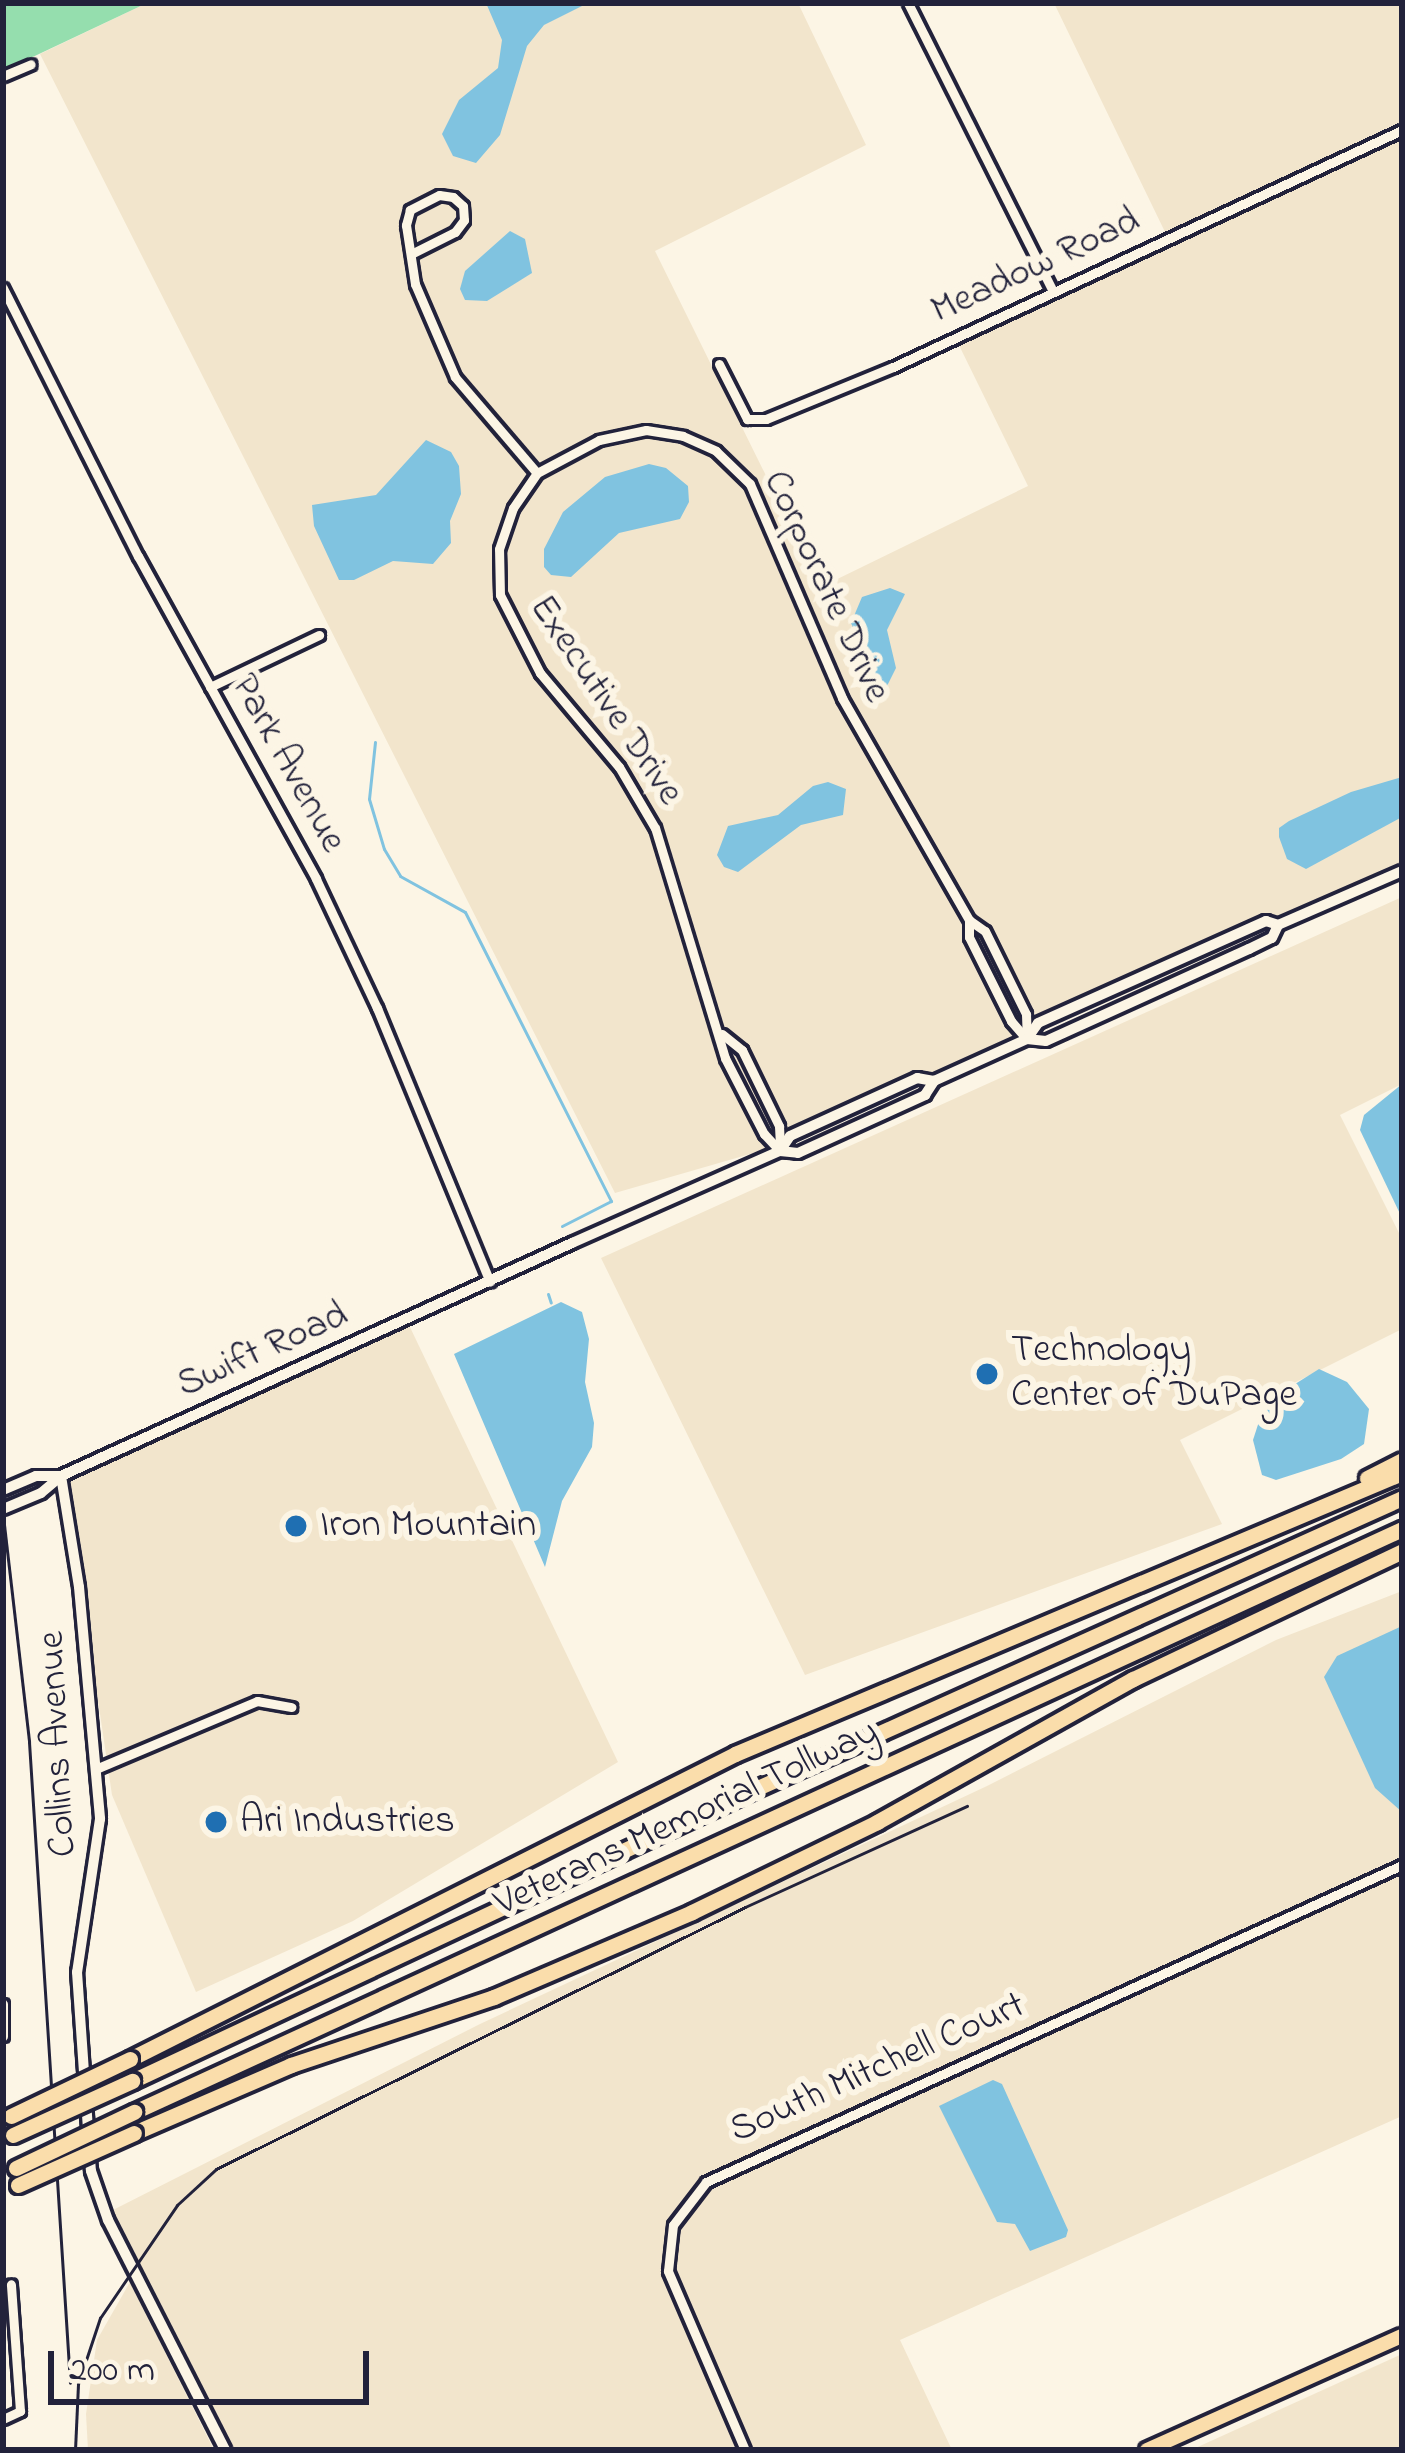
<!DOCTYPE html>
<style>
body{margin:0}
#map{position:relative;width:1405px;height:2453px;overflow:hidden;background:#fcf5e5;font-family:"Indie Flower",sans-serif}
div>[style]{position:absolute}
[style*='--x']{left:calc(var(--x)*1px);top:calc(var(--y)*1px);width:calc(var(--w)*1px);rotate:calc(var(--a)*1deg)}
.built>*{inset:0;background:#f2e5cc}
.green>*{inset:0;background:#95deae}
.water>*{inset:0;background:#80c3e0}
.stream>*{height:3px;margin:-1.5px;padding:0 1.5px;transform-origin:1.5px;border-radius:1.5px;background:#80c3e0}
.roads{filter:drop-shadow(3px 0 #22223b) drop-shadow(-3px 0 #22223b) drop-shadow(0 3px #22223b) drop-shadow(0 -3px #22223b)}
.minor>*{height:9px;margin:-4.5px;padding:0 4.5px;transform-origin:4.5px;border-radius:4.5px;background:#fcf5e5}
.tertiary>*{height:10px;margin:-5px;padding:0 5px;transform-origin:5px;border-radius:5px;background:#fcf5e5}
.primary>*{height:14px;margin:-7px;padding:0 7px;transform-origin:7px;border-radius:7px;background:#faddab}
.motorway>*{height:15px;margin:-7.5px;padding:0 7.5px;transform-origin:7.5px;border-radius:7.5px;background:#faddab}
.rail>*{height:3px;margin:-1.5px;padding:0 1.5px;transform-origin:1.5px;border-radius:1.5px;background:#22223b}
.bridges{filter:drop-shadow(3px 0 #22223b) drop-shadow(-3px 0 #22223b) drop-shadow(0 3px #22223b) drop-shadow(0 -3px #22223b)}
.motorway-bridge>*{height:15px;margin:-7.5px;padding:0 7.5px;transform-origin:7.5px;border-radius:7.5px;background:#faddab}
.dots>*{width:33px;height:33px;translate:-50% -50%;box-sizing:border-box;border:6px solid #fcf5e5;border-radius:50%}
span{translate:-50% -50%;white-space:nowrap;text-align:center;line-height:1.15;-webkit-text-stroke:12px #fcf5e5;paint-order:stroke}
.street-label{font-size:39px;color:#22223b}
.poi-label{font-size:39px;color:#22223b}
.left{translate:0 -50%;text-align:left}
.frame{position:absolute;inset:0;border:6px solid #22223b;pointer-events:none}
.scale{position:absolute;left:48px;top:2351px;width:321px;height:54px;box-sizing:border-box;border:6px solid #22223b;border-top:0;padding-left:15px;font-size:36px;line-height:42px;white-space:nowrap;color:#22223b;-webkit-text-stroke:9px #fcf5e5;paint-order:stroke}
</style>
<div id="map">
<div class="built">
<i style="clip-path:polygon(147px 3px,798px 3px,866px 145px,655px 251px,821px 587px,1028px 486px,953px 333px,1166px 234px,1054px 3px,1402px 3px,1402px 866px,771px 1148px,615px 1193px,40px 54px)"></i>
<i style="clip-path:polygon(1402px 897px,1402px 1084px,1340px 1115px,1402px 1239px,1402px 1329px,1180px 1440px,1222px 1524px,805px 1675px,601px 1258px)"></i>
<i style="clip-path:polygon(408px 1323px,618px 1762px,353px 1921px,196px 1992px,112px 1795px,65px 1477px)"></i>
<i style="clip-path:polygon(1402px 1591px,1402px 2116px,900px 2340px,952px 2450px,235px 2450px,111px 2211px,480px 2024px,987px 1786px,1276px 1640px)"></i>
<i style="clip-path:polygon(130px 2282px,214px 2450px,88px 2450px,86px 2414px,97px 2340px)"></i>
<i style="clip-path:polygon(1402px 2354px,1402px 2450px,1191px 2450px)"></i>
</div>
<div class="green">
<i style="clip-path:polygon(3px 3px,147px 3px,3px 71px)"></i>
</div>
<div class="water">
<i style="clip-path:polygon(486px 3px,588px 3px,544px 25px,527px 46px,500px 135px,476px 163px,453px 156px,442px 134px,459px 100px,498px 68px,502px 40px)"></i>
<i style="clip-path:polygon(510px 231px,525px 239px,532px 273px,487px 301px,465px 300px,460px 289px,465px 271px)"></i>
<i style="clip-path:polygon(426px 440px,451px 452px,459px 466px,461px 494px,450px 521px,451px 543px,433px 564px,393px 561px,354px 580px,339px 580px,314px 526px,312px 505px,376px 495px)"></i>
<i style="clip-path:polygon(649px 464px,666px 468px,688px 486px,689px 502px,680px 519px,619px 533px,571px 577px,551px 575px,544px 567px,544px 549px,563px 512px,605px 477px)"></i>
<i style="clip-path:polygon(890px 588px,905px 594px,887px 630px,896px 668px,887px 686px,871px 670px,851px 623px,862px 597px)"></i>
<i style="clip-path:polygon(1402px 777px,1402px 817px,1306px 869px,1287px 859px,1279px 837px,1279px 828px,1289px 821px,1351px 792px)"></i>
<i style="clip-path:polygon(828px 782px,846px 789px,843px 815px,801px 825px,738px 872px,724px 867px,717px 855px,728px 826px,778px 815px,813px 786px)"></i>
<i style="clip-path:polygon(1402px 1084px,1402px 1218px,1360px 1130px,1364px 1115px)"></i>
<i style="clip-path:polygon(561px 1302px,582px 1312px,589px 1339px,585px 1382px,594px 1423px,592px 1447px,562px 1501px,545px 1567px,454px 1354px)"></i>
<i style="clip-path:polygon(1319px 1369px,1347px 1382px,1369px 1409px,1364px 1444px,1341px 1459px,1276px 1480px,1262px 1475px,1253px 1440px,1265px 1403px)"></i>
<i style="clip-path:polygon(1402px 1626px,1402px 1812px,1375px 1788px,1324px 1677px,1337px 1656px)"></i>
<i style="clip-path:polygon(993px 2080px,1002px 2084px,1068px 2230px,1066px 2237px,1030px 2251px,1015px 2224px,997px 2222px,939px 2106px)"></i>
</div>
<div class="stream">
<i style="--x:375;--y:742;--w:57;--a:96"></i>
<i style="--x:369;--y:799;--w:52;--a:73.3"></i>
<i style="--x:384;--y:849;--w:31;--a:59"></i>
<i style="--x:400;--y:876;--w:74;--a:29"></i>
<i style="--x:465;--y:912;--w:324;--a:63.2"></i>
<i style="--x:611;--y:1201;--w:55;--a:153"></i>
<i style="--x:548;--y:1294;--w:9;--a:72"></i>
</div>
<div class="roads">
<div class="minor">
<i style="--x:908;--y:3;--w:322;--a:63.3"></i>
<i style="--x:3;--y:76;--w:30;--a:-23"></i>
<i style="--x:411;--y:254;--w:49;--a:-26.6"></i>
<i style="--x:455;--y:232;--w:15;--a:-53"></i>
<i style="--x:464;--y:220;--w:14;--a:-94"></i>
<i style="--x:463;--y:206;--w:13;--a:-138"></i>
<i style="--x:453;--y:197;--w:14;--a:-172"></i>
<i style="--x:439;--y:195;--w:33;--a:153"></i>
<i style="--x:410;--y:210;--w:16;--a:105"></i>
<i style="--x:406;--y:225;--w:60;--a:81.3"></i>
<i style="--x:415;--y:284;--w:101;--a:66.7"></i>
<i style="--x:455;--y:377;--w:126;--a:49.5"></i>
<i style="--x:3;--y:288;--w:300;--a:63.3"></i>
<i style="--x:138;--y:556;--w:369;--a:61.1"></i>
<i style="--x:316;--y:879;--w:143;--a:64.7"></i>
<i style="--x:377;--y:1008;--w:296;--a:67.6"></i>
<i style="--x:719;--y:364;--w:62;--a:63"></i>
<i style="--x:747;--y:419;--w:19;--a:0"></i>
<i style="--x:766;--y:419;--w:137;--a:-22.3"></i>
<i style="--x:893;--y:367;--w:561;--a:-24.97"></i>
<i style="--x:210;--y:687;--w:121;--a:-25.5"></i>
<i style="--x:969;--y:920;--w:17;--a:90"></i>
<i style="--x:969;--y:937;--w:94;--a:63.4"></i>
<i style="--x:1011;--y:1021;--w:21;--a:49"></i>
<i style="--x:722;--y:1034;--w:26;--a:39"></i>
<i style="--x:742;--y:1050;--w:85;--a:64"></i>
<i style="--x:779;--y:1126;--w:22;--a:87"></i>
<i style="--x:780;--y:1151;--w:23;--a:-133"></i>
<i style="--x:764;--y:1134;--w:85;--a:-117.2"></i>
<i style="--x:725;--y:1058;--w:240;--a:-106.9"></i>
<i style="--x:655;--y:828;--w:71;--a:-120.5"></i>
<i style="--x:619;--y:767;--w:123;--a:-130"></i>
<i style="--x:540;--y:673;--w:88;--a:-117.1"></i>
<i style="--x:500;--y:595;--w:46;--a:-91.2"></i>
<i style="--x:499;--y:549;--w:43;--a:-71.1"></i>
<i style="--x:513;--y:508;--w:42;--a:-55.6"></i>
<i style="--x:537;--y:473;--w:70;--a:-28"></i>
<i style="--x:599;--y:440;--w:48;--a:-12"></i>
<i style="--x:646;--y:430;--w:37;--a:9"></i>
<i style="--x:683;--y:436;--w:36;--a:24"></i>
<i style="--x:716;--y:451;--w:47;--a:44.1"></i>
<i style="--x:750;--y:484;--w:233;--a:66.7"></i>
<i style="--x:842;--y:698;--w:256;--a:60.2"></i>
<i style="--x:969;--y:920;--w:19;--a:35"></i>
<i style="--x:985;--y:931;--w:93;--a:63.7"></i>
<i style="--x:1026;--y:1014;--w:25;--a:88"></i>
<i style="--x:98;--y:1768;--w:173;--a:-22.8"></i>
<i style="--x:257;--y:1701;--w:35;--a:10"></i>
<i style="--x:3;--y:2004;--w:32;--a:90"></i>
<i style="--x:3;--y:2419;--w:19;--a:-25"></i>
<i style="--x:20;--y:2411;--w:127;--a:-94.1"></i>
<i style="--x:745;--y:2450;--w:195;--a:-113.3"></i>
<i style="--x:668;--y:2271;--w:46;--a:-83.8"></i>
<i style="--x:673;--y:2225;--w:54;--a:-52.5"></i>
<i style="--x:706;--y:2182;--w:765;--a:-24.49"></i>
</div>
<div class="tertiary">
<i style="--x:1027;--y:1039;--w:19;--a:6"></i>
<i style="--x:1046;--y:1041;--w:223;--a:-24.4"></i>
<i style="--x:1249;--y:949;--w:25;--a:-26"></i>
<i style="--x:1272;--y:938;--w:14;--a:-65"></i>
<i style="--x:780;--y:1151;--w:18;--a:-56"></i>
<i style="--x:790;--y:1136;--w:140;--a:-24.5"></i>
<i style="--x:917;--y:1078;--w:17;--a:10"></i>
<i style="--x:61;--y:1476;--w:112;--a:80.8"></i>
<i style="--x:79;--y:1587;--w:233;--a:84.8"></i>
<i style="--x:100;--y:1819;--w:155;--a:98.5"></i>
<i style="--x:77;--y:1972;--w:199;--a:86"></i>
<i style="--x:91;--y:2171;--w:52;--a:70.9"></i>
<i style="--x:108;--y:2220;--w:258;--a:63"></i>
<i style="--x:3;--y:1490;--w:36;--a:-23"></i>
<i style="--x:36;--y:1476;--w:25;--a:0"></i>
<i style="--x:3;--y:1509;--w:41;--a:-22.8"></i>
<i style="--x:41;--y:1493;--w:26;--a:-40"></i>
<i style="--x:61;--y:1476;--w:562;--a:-24.51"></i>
<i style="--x:572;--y:1243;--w:227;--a:-23.9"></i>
<i style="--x:780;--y:1151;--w:18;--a:6"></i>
<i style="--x:798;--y:1153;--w:140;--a:-24.5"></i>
<i style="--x:925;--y:1095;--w:17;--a:-57"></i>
<i style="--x:934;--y:1081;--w:102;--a:-24.3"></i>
<i style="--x:1027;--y:1039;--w:19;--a:-55"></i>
<i style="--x:1038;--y:1023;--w:250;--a:-24.1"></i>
<i style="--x:1266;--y:921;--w:13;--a:18"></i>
<i style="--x:1278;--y:925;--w:135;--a:-23.5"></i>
</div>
<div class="primary">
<i style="--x:1147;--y:2450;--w:279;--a:-24.1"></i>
</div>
<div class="motorway">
<i style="--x:1367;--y:1478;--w:39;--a:-27"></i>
<i style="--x:130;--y:2059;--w:678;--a:-26.75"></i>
<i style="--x:735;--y:1754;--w:724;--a:-22.85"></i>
<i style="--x:132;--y:2081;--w:686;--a:-25.11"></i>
<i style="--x:753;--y:1790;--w:712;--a:-24.22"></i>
<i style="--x:134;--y:2112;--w:1396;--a:-24.69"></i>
<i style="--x:134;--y:2133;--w:171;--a:-23.4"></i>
<i style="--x:291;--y:2065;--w:214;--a:-18.5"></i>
<i style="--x:494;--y:1997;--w:215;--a:-23.2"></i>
<i style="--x:692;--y:1912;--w:206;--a:-25.9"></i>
<i style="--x:877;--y:1822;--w:293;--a:-29.2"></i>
<i style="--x:1133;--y:1679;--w:298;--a:-25.4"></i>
</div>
</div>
<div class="rail">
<i style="--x:3;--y:1516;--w:227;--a:83.4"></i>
<i style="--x:29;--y:1742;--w:642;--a:86.34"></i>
<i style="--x:75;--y:2450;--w:66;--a:-87.4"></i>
<i style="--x:78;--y:2384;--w:70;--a:-71.6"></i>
<i style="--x:100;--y:2318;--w:137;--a:-55.7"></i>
<i style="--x:177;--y:2205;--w:53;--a:-42.7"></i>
<i style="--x:216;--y:2169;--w:590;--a:-26.35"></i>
<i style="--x:745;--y:1907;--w:244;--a:-24.5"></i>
</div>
<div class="bridges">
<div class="motorway-bridge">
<i style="--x:11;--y:2116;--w:132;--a:-25.6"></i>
<i style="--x:13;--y:2135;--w:131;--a:-24.4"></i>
<i style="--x:16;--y:2168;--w:131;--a:-25.4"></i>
<i style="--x:18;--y:2185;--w:127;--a:-24.1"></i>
</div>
</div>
<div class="dots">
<i style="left:987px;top:1374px;background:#1f6fb2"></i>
<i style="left:296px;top:1526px;background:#1f6fb2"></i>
<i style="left:216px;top:1822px;background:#1f6fb2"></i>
</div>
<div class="street-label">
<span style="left:1036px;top:267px;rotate:-25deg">Meadow Road</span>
<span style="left:825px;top:587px;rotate:65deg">Corporate Drive</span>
<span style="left:605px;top:701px;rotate:56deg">Executive Drive</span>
<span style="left:287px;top:764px;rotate:61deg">Park Avenue</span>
<span style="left:263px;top:1351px;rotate:-24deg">Swift Road</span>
<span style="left:59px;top:1744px;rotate:-93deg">Collins Avenue</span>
<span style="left:687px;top:1819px;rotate:-25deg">Veterans Memorial Tollway</span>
<span style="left:878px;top:2069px;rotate:-24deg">South Mitchell Court</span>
</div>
<div class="poi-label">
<span class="left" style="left:1011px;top:1374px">Technology<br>Center of DuPage</span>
<span class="left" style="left:320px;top:1526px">Iron Mountain</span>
<span class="left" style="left:240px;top:1822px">Ari Industries</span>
</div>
<div class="frame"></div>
<div class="scale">200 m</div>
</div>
